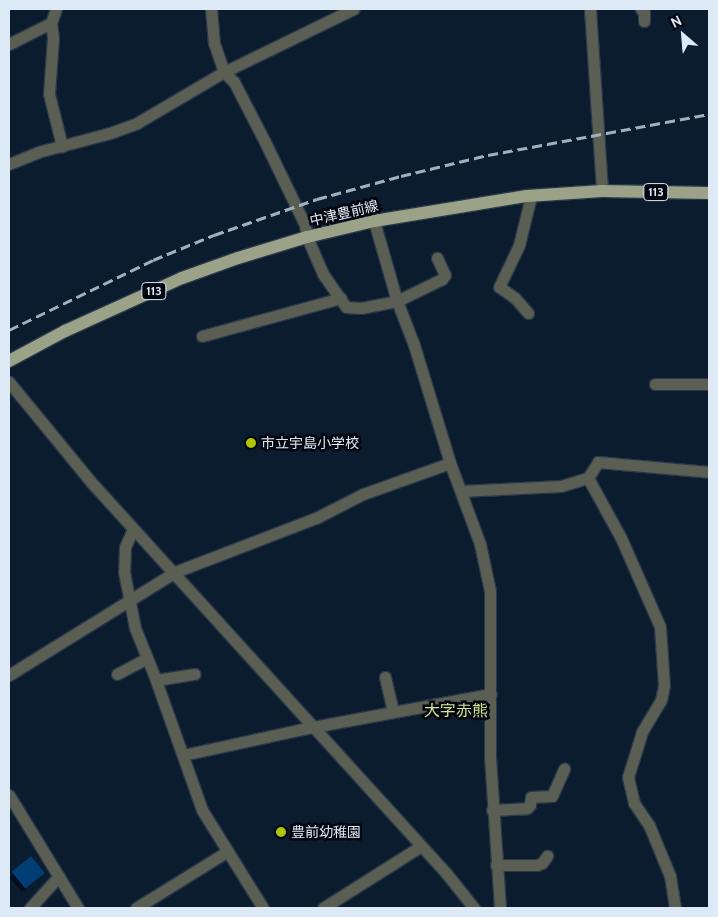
<!DOCTYPE html>
<meta charset="utf-8">
<style>
body{margin:0}
#map{position:relative;width:718px;height:917px;overflow:hidden;background:#0b1c2e;font-family:Cabin,"Noto Sans JP",sans-serif}
div>[style]{position:absolute}
[style*='--x']{left:calc(var(--x)*1px);top:calc(var(--y)*1px);width:calc(var(--w)*1px);rotate:calc(var(--a)*1deg)}
.shadow>*{inset:0;background:#0007}
.building>*{inset:0;background:#003e74;transform-origin:0 0}
.roads{filter:drop-shadow(1px 0 #29394a) drop-shadow(-1px 0 #29394a) drop-shadow(0 1px #29394a) drop-shadow(0 -1px #29394a)}
.minor>*{height:11px;margin:-5.5px;padding:0 5.5px;transform-origin:5.5px;border-radius:5.5px;background:#5b5e52}
.major>*{height:12px;margin:-6px;padding:0 6px;transform-origin:6px;border-radius:6px;background:#9ca288}
.rail>*{height:3px;margin-top:-1.5px;transform-origin:0;background:repeating-linear-gradient(90deg,#a2afbd 0 10px,transparent 0 15px)}
.dots>*{width:14px;height:14px;translate:-50% -50%;box-sizing:border-box;border:2px solid #02060e;border-radius:50%}
span{translate:-50% -50%;white-space:nowrap;text-align:center;line-height:1.15;-webkit-text-stroke:5px #02060e;paint-order:stroke}
.shield-label span{padding:1px 4px;background:#02060e;border:1px solid;border-radius:4px;-webkit-text-stroke-width:0}
.shield-label{font-size:12px;color:#dee9f6;font-weight:700}
.street-label{font-size:14px;color:#dee9f6}
.poi-label{font-size:14px;color:#dee9f6}
.left{translate:0 -50%;text-align:left}
.quarter-label{font-size:16px;color:#d5e497}
.frame{position:absolute;inset:0;border:10px solid #dee9f6;pointer-events:none}
.north{position:absolute;left:658px;top:10px;width:50px;height:50px;-webkit-text-stroke:4px #02060e;paint-order:stroke;rotate:333deg;font-size:14px;font-weight:700;line-height:20px;text-align:center;color:#dee9f6}
.north::after{content:'';display:block;margin:auto;width:18px;height:22px;background:#dee9f6;clip-path:polygon(50% 0,100% 100%,50% 72%,0 100%)}
</style>
<div id="map">
<div class="shadow">
<i style="clip-path:polygon(31px 858px,40px 877px,22px 892px,9px 877px)"></i>
</div>
<div class="building">
<i style="left:31px;top:856px;width:22px;height:25px;rotate:51deg"></i>
</div>
<div class="roads">
<div class="minor">
<i style="--x:56;--y:9;--w:15;--a:110"></i>
<i style="--x:51;--y:23;--w:15;--a:82"></i>
<i style="--x:53;--y:38;--w:56;--a:94.1"></i>
<i style="--x:49;--y:94;--w:54;--a:76"></i>
<i style="--x:211;--y:9;--w:34;--a:85"></i>
<i style="--x:214;--y:43;--w:31;--a:71"></i>
<i style="--x:224;--y:72;--w:14;--a:45"></i>
<i style="--x:234;--y:82;--w:65;--a:62.7"></i>
<i style="--x:264;--y:140;--w:94;--a:64.2"></i>
<i style="--x:305;--y:225;--w:12;--a:81"></i>
<i style="--x:307;--y:237;--w:40;--a:66.6"></i>
<i style="--x:323;--y:274;--w:40;--a:55.1"></i>
<i style="--x:346;--y:307;--w:15;--a:4"></i>
<i style="--x:361;--y:308;--w:37;--a:-11"></i>
<i style="--x:397;--y:301;--w:50;--a:-26.1"></i>
<i style="--x:442;--y:279;--w:5;--a:-53"></i>
<i style="--x:445;--y:275;--w:19;--a:-115"></i>
<i style="--x:590;--y:9;--w:182;--a:86.2"></i>
<i style="--x:641;--y:9;--w:4;--a:45"></i>
<i style="--x:644;--y:12;--w:9;--a:90"></i>
<i style="--x:9;--y:44;--w:47;--a:-26.6"></i>
<i style="--x:9;--y:164;--w:31;--a:-22"></i>
<i style="--x:38;--y:152;--w:74;--a:-14.8"></i>
<i style="--x:110;--y:133;--w:29;--a:-20"></i>
<i style="--x:137;--y:123;--w:101;--a:-30.4"></i>
<i style="--x:224;--y:72;--w:144;--a:-26"></i>
<i style="--x:374;--y:221;--w:83;--a:74"></i>
<i style="--x:397;--y:301;--w:47;--a:68.9"></i>
<i style="--x:414;--y:345;--w:123;--a:73"></i>
<i style="--x:450;--y:463;--w:86;--a:69.7"></i>
<i style="--x:480;--y:544;--w:48;--a:78"></i>
<i style="--x:490;--y:591;--w:166;--a:90"></i>
<i style="--x:490;--y:757;--w:151;--a:86.2"></i>
<i style="--x:528;--y:313;--w:20;--a:-131"></i>
<i style="--x:515;--y:298;--w:19;--a:-145"></i>
<i style="--x:499;--y:287;--w:47;--a:-64.5"></i>
<i style="--x:519;--y:245;--w:50;--a:-76.2"></i>
<i style="--x:202;--y:336;--w:144;--a:-15.3"></i>
<i style="--x:9;--y:382;--w:129;--a:50.6"></i>
<i style="--x:91;--y:482;--w:528;--a:47.76"></i>
<i style="--x:446;--y:873;--w:45;--a:51.3"></i>
<i style="--x:655;--y:384;--w:54;--a:0"></i>
<i style="--x:588;--y:478;--w:68;--a:61.2"></i>
<i style="--x:621;--y:538;--w:97;--a:66.3"></i>
<i style="--x:660;--y:627;--w:58;--a:86.1"></i>
<i style="--x:664;--y:685;--w:15;--a:101"></i>
<i style="--x:661;--y:700;--w:37;--a:121"></i>
<i style="--x:642;--y:732;--w:47;--a:107.3"></i>
<i style="--x:628;--y:777;--w:27;--a:77"></i>
<i style="--x:634;--y:803;--w:27;--a:56"></i>
<i style="--x:649;--y:825;--w:55;--a:67.6"></i>
<i style="--x:670;--y:876;--w:32;--a:81"></i>
<i style="--x:461;--y:491;--w:100;--a:-2.9"></i>
<i style="--x:561;--y:486;--w:28;--a:-17"></i>
<i style="--x:588;--y:478;--w:19;--a:-58"></i>
<i style="--x:598;--y:462;--w:111;--a:5.1"></i>
<i style="--x:133;--y:529;--w:20;--a:114"></i>
<i style="--x:125;--y:547;--w:25;--a:92"></i>
<i style="--x:124;--y:572;--w:57;--a:78.9"></i>
<i style="--x:135;--y:628;--w:51;--a:68"></i>
<i style="--x:154;--y:675;--w:143;--a:70.4"></i>
<i style="--x:202;--y:810;--w:115;--a:58.1"></i>
<i style="--x:117;--y:674;--w:34;--a:-28"></i>
<i style="--x:9;--y:675;--w:195;--a:-31.8"></i>
<i style="--x:175;--y:572;--w:151;--a:-21"></i>
<i style="--x:316;--y:518;--w:53;--a:-27.1"></i>
<i style="--x:363;--y:494;--w:92;--a:-19.6"></i>
<i style="--x:385;--y:677;--w:35;--a:77"></i>
<i style="--x:156;--y:680;--w:39;--a:-9"></i>
<i style="--x:183;--y:755;--w:122;--a:-12.3"></i>
<i style="--x:302;--y:729;--w:192;--a:-10.5"></i>
<i style="--x:9;--y:795;--w:132;--a:58.6"></i>
<i style="--x:492;--y:810;--w:35;--a:-3"></i>
<i style="--x:527;--y:808;--w:4;--a:-45"></i>
<i style="--x:530;--y:805;--w:8;--a:-83"></i>
<i style="--x:531;--y:797;--w:21;--a:-3"></i>
<i style="--x:552;--y:796;--w:30;--a:-66"></i>
<i style="--x:496;--y:865;--w:41;--a:0"></i>
<i style="--x:537;--y:865;--w:5;--a:-22"></i>
<i style="--x:542;--y:863;--w:9;--a:-54"></i>
<i style="--x:30;--y:908;--w:43;--a:-47.8"></i>
<i style="--x:136;--y:908;--w:108;--a:-31.8"></i>
<i style="--x:323;--y:908;--w:116;--a:-32.3"></i>
</div>
<div class="major">
<i style="--x:9;--y:361;--w:64;--a:-28.2"></i>
<i style="--x:65;--y:331;--w:128;--a:-24.4"></i>
<i style="--x:182;--y:278;--w:59;--a:-19.7"></i>
<i style="--x:238;--y:258;--w:72;--a:-16.9"></i>
<i style="--x:307;--y:237;--w:69;--a:-13.4"></i>
<i style="--x:374;--y:221;--w:155;--a:-9.3"></i>
<i style="--x:527;--y:196;--w:75;--a:-3.8"></i>
<i style="--x:602;--y:191;--w:107;--a:1.1"></i>
</div>
</div>
<div class="rail">
<i style="--x:9;--y:330;--w:160;--a:-25.9"></i>
<i style="--x:153;--y:260;--w:66;--a:-22.3"></i>
<i style="--x:214;--y:235;--w:109;--a:-19.3"></i>
<i style="--x:317;--y:199;--w:87;--a:-15.3"></i>
<i style="--x:401;--y:176;--w:89;--a:-13.6"></i>
<i style="--x:488;--y:155;--w:225;--a:-10.5"></i>
</div>
<div class="dots">
<i style="left:251px;top:443px;background:#b0c503"></i>
<i style="left:281px;top:832px;background:#b0c503"></i>
</div>
<div class="shield-label">
<span style="left:656px;top:192px">113</span>
<span style="left:154px;top:291px">113</span>
</div>
<div class="street-label">
<span style="left:344px;top:213px;rotate:-13deg">中津豊前線</span>
</div>
<div class="poi-label">
<span class="left" style="left:261px;top:443px">市立宇島小学校</span>
<span class="left" style="left:291px;top:832px">豊前幼稚園</span>
</div>
<div class="quarter-label">
<span style="left:456px;top:711px">大字赤熊</span>
</div>
<div class="frame"></div>
<div class="north">N</div>
</div>
